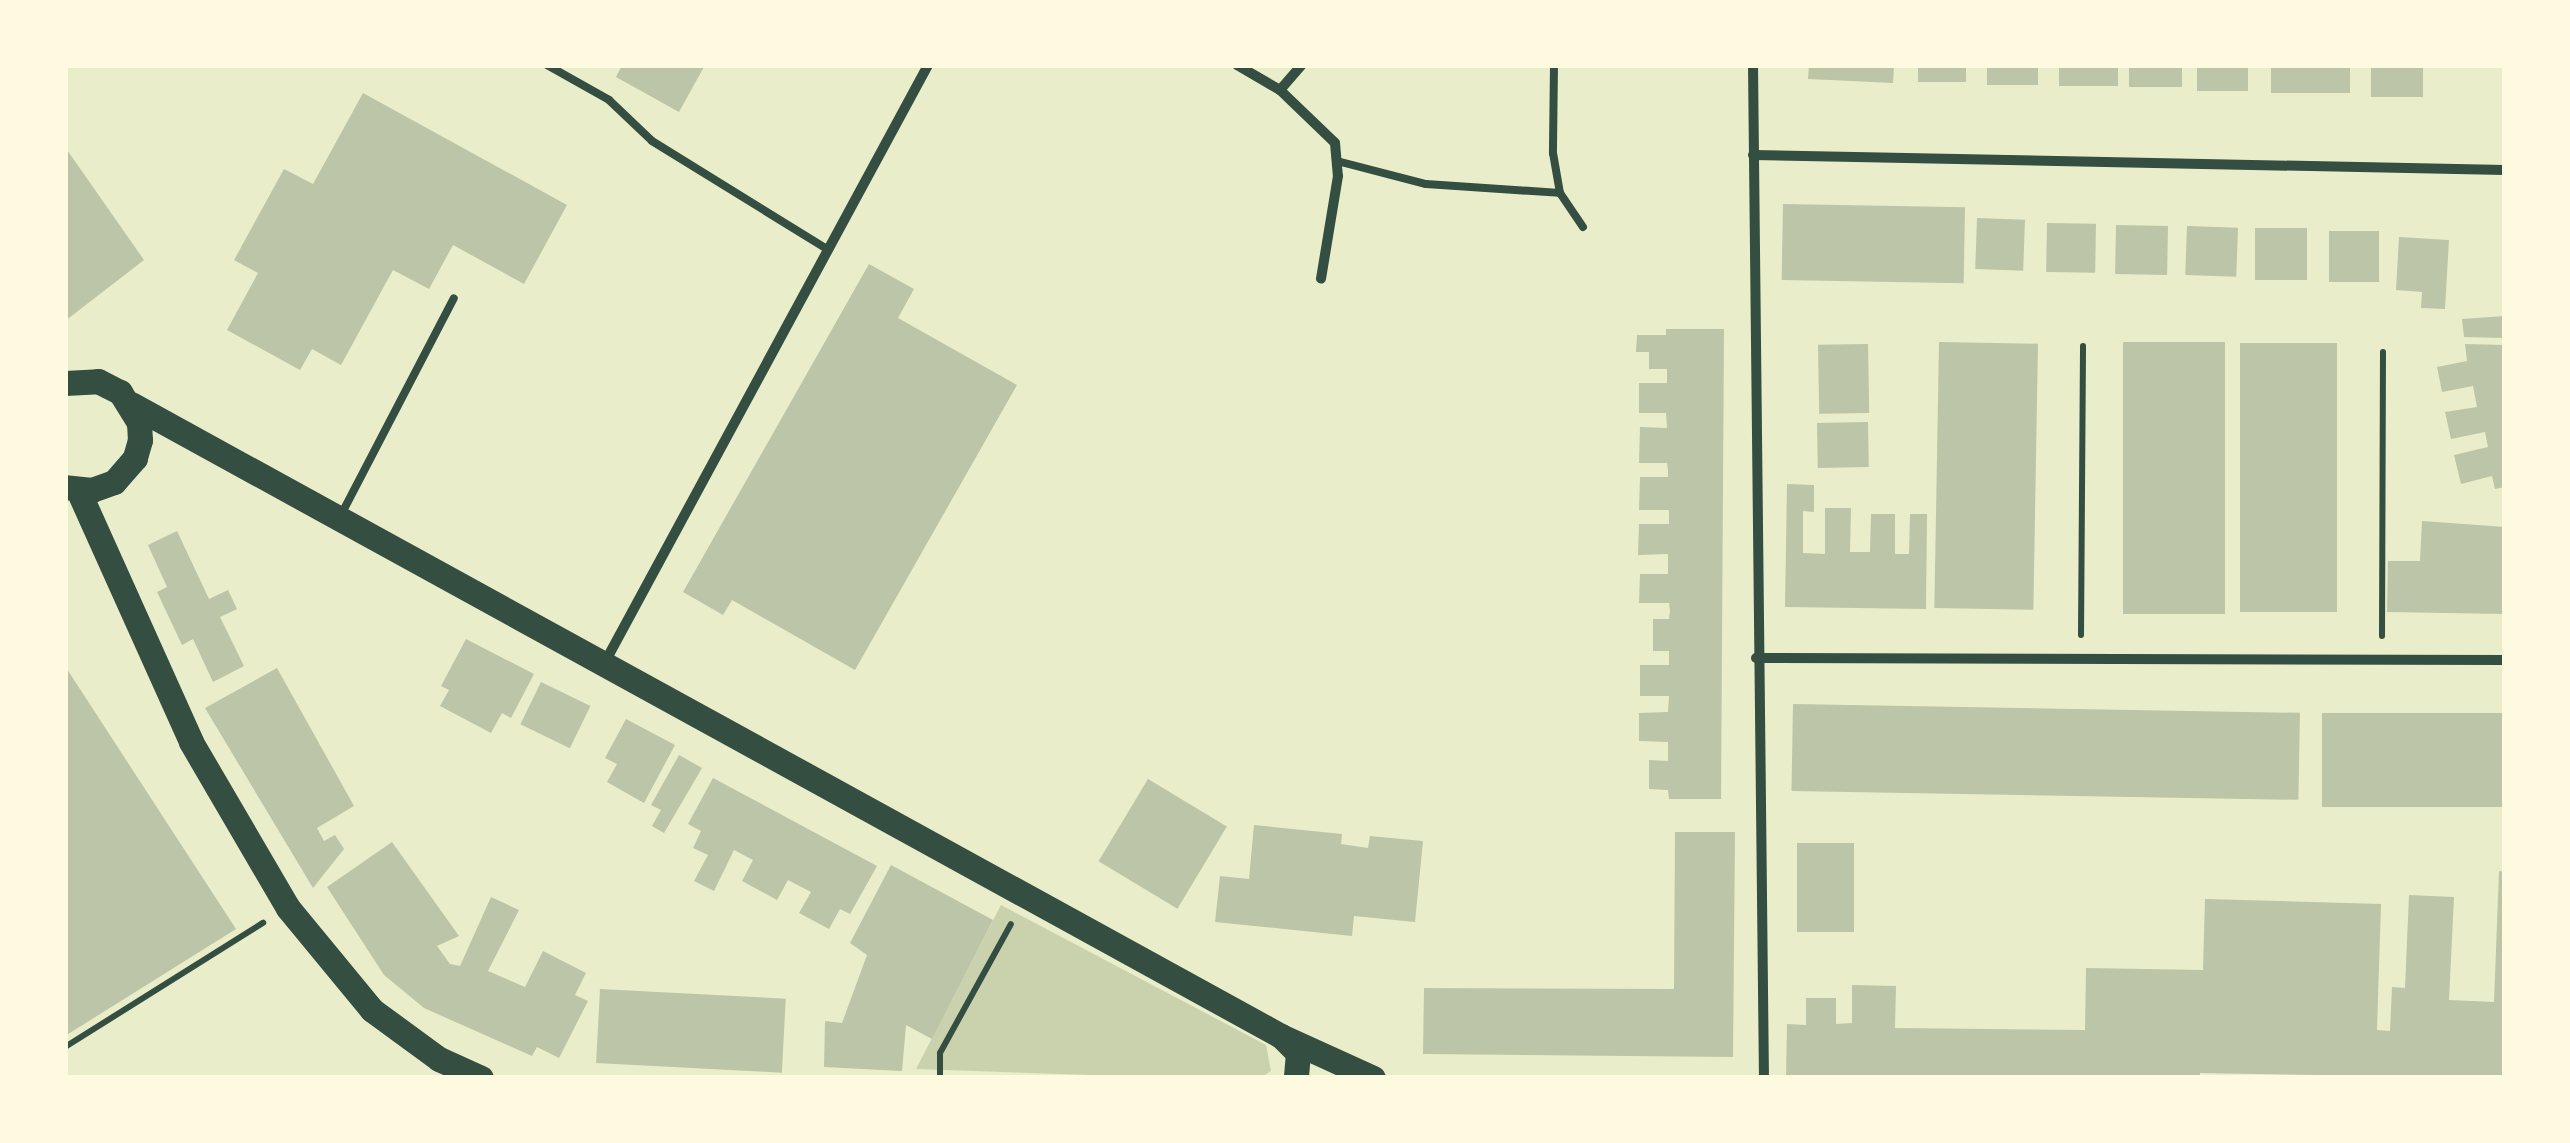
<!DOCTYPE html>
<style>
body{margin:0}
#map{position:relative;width:2570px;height:1143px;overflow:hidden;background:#e9edc9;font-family:"DM Sans",sans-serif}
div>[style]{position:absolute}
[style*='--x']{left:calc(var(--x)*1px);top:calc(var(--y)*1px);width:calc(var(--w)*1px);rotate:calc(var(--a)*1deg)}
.green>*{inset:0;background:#cad2ad}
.building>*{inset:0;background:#bcc5a7;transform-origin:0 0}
.path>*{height:6px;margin:-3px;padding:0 3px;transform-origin:3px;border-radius:3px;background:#344e41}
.service>*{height:8px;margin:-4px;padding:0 4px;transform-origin:4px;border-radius:4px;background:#344e41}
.minor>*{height:10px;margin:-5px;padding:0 5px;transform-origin:5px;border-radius:5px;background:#344e41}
.primary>*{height:25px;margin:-12.5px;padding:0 12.5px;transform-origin:12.5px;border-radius:12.5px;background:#344e41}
span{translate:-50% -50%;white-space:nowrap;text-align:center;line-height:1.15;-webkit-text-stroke:10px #fefae0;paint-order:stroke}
.frame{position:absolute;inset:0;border:68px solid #fefae0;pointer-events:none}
</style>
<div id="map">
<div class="green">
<i style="clip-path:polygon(1001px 905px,1266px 1045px,1271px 1071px,1260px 1078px,1179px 1078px,916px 1069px)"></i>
</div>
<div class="building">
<i style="clip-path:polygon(622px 65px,705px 65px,679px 112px,616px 77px)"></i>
<i style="clip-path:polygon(1809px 65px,1894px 65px,1893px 83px,1808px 79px)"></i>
<i style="left:1918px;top:65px;width:48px;height:17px"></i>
<i style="left:1987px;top:65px;width:51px;height:20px"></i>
<i style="left:2059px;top:65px;width:59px;height:21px"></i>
<i style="left:2129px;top:65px;width:53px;height:22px"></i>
<i style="left:2197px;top:65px;width:51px;height:26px"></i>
<i style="left:2271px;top:65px;width:79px;height:28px"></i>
<i style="left:2371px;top:65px;width:52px;height:32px"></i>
<i style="clip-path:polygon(363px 93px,567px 205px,524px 284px,453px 245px,429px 289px,393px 270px,341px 365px,312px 349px,300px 370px,227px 330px,258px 273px,234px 260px,284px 169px,313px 184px)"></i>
<i style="clip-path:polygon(65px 147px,144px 260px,65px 321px)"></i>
<i style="left:1783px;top:204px;width:182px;height:76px;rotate:1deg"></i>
<i style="left:1977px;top:218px;width:48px;height:51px;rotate:2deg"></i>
<i style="left:2047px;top:223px;width:49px;height:49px;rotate:1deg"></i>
<i style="left:2116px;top:225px;width:52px;height:49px;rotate:1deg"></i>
<i style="left:2187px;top:226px;width:51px;height:49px;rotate:2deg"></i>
<i style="left:2255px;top:228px;width:52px;height:52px"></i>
<i style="left:2329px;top:231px;width:50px;height:51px"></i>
<i style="clip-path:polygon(2399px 237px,2449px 240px,2445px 309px,2421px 308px,2422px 292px,2396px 290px)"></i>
<i style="clip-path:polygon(869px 264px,914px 289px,898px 318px,1017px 385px,855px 670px,732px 600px,723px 615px,683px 592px)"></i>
<i style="clip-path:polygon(2505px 316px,2505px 338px,2464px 337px,2462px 319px)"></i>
<i style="clip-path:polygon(1666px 329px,1724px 329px,1721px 799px,1669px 799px,1668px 790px,1649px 789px,1649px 760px,1668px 761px,1668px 742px,1639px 741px,1639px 713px,1668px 712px,1669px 696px,1640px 696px,1640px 665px,1669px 665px,1669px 651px,1653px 651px,1653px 619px,1669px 619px,1670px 611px,1669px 603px,1639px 603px,1640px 574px,1668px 574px,1668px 554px,1638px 555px,1639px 524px,1669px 524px,1669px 510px,1639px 510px,1640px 477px,1668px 477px,1668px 470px,1667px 463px,1639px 463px,1640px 427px,1667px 428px,1666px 413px,1639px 413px,1639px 383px,1667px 383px,1667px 369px,1649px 369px,1649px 352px,1636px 352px,1637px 335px,1666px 335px)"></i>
<i style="left:1939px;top:342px;width:99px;height:266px;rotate:1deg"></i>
<i style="left:2123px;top:342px;width:102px;height:272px"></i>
<i style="left:2240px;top:343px;width:97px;height:269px"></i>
<i style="left:1868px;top:344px;width:69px;height:50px;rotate:89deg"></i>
<i style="clip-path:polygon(2465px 344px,2505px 345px,2505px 487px,2495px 489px,2492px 476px,2461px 484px,2454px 455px,2488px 447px,2485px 432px,2451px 439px,2445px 412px,2477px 407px,2473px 386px,2442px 392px,2437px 367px,2467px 361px)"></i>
<i style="left:1868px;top:422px;width:45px;height:51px;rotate:89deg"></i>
<i style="clip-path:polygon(1787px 484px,1814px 485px,1814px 512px,1803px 511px,1803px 553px,1825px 554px,1825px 508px,1851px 508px,1850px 552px,1870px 552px,1871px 514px,1895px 514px,1895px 554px,1909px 554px,1910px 514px,1927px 514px,1926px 609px,1785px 607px)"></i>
<i style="clip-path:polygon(2422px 521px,2505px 527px,2505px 614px,2387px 612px,2388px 561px,2420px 561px)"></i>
<i style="clip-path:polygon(177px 531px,209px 599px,228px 590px,237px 609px,220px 617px,244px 666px,213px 682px,193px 639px,182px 645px,157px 592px,167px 587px,148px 545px)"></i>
<i style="clip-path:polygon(466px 639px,534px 674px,511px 718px,502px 713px,491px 733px,440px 706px,449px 690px,441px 686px)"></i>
<i style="clip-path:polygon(65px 666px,236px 929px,65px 1036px)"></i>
<i style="clip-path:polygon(277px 668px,354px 806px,317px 828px,324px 841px,335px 835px,344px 849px,313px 888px,205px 708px)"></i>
<i style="left:541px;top:682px;width:55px;height:47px;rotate:26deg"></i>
<i style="left:1793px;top:704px;width:507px;height:87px;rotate:1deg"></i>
<i style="left:2322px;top:713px;width:183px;height:94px"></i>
<i style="clip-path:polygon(626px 719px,675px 745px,644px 803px,607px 782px,617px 764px,605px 758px)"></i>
<i style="clip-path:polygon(679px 755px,702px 768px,664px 833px,652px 826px,661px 810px,651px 805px)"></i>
<i style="clip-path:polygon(713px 778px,877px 866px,850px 914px,840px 909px,829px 929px,799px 913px,811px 892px,788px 880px,777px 900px,742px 881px,753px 860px,734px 850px,714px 891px,694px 881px,708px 855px,693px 848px,701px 831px,688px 824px)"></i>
<i style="left:1148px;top:779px;width:92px;height:96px;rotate:31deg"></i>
<i style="clip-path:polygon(1254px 825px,1342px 834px,1341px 844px,1368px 848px,1370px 836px,1423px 841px,1415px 922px,1354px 916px,1352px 936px,1215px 922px,1220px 876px,1249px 879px)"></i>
<i style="clip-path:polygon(1675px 832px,1735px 832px,1733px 1057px,1423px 1054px,1424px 988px,1674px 989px)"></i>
<i style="clip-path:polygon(392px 842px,459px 936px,437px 946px,450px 964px,460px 966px,491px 897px,519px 910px,488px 971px,525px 987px,543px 951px,586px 973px,575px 995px,588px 1001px,559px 1058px,537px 1047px,532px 1056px,424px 1008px,384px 975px,327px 887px)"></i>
<i style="left:1854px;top:843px;width:89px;height:57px;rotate:90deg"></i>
<i style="clip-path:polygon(891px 865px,993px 920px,932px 1039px,906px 1025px,902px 1071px,824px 1067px,825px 1021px,842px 1023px,867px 955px,850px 943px)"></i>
<i style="clip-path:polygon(2499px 871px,2505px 872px,2505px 1078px,2200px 1073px,2200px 1078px,1786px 1078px,1787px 1024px,1806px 1025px,1806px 998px,1836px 998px,1836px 1024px,1852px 1023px,1852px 985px,1896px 986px,1895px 1028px,2085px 1030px,2086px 968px,2203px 970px,2205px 899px,2381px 904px,2377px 1030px,2390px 1031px,2392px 987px,2405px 988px,2409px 895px,2454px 897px,2449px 1000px,2494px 1002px)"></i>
<i style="left:600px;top:989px;width:186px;height:74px;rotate:3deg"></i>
</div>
<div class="path">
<i style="--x:2081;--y:635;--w:289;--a:-89.6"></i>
<i style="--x:2382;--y:636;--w:284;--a:-89.8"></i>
<i style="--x:65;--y:1047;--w:234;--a:-32.1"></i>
<i style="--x:940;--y:1078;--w:25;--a:-90"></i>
<i style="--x:940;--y:1053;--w:147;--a:-61.2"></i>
</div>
<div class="service">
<i style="--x:547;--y:65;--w:71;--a:29.4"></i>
<i style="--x:609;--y:100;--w:59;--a:43.6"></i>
<i style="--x:652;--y:141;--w:203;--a:31.7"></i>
<i style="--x:1554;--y:65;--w:88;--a:90.7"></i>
<i style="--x:1553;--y:153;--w:41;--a:80.1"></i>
<i style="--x:1560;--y:193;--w:41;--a:55.9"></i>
<i style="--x:1337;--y:161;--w:92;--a:14.5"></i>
<i style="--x:1426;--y:184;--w:134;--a:3.8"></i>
<i style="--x:342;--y:513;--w:242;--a:-62.5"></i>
</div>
<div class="minor">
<i style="--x:1237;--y:65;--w:50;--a:30.2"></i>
<i style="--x:1280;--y:90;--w:76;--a:43.9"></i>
<i style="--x:1335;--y:143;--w:33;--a:85"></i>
<i style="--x:1338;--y:176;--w:104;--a:99.4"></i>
<i style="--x:1753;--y:65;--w:1013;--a:89.38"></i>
<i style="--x:1280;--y:90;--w:33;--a:-49"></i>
<i style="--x:1753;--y:155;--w:752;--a:1.14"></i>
<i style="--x:1756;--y:658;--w:749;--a:0.15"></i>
<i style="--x:605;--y:662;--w:679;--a:-61.58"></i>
</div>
<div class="primary">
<i style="--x:65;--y:383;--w:33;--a:-3"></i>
<i style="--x:98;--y:381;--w:25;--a:27"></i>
<i style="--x:120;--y:392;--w:36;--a:58"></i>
<i style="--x:139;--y:422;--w:18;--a:87"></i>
<i style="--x:140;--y:440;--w:19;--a:106"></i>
<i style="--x:135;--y:458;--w:32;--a:131"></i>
<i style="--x:114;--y:482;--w:23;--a:160"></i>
<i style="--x:92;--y:490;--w:27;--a:-174"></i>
<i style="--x:131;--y:404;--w:1312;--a:28.79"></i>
<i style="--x:1281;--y:1036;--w:101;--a:24.5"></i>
<i style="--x:78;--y:490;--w:276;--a:65.8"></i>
<i style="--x:191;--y:742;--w:192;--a:59.7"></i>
<i style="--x:288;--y:908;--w:132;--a:50.5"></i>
<i style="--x:372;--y:1010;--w:83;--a:36.2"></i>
<i style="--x:439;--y:1059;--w:46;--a:24.3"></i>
<i style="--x:1281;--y:1036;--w:24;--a:45"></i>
<i style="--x:1298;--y:1053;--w:25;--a:95"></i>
</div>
<div class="frame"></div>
</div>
